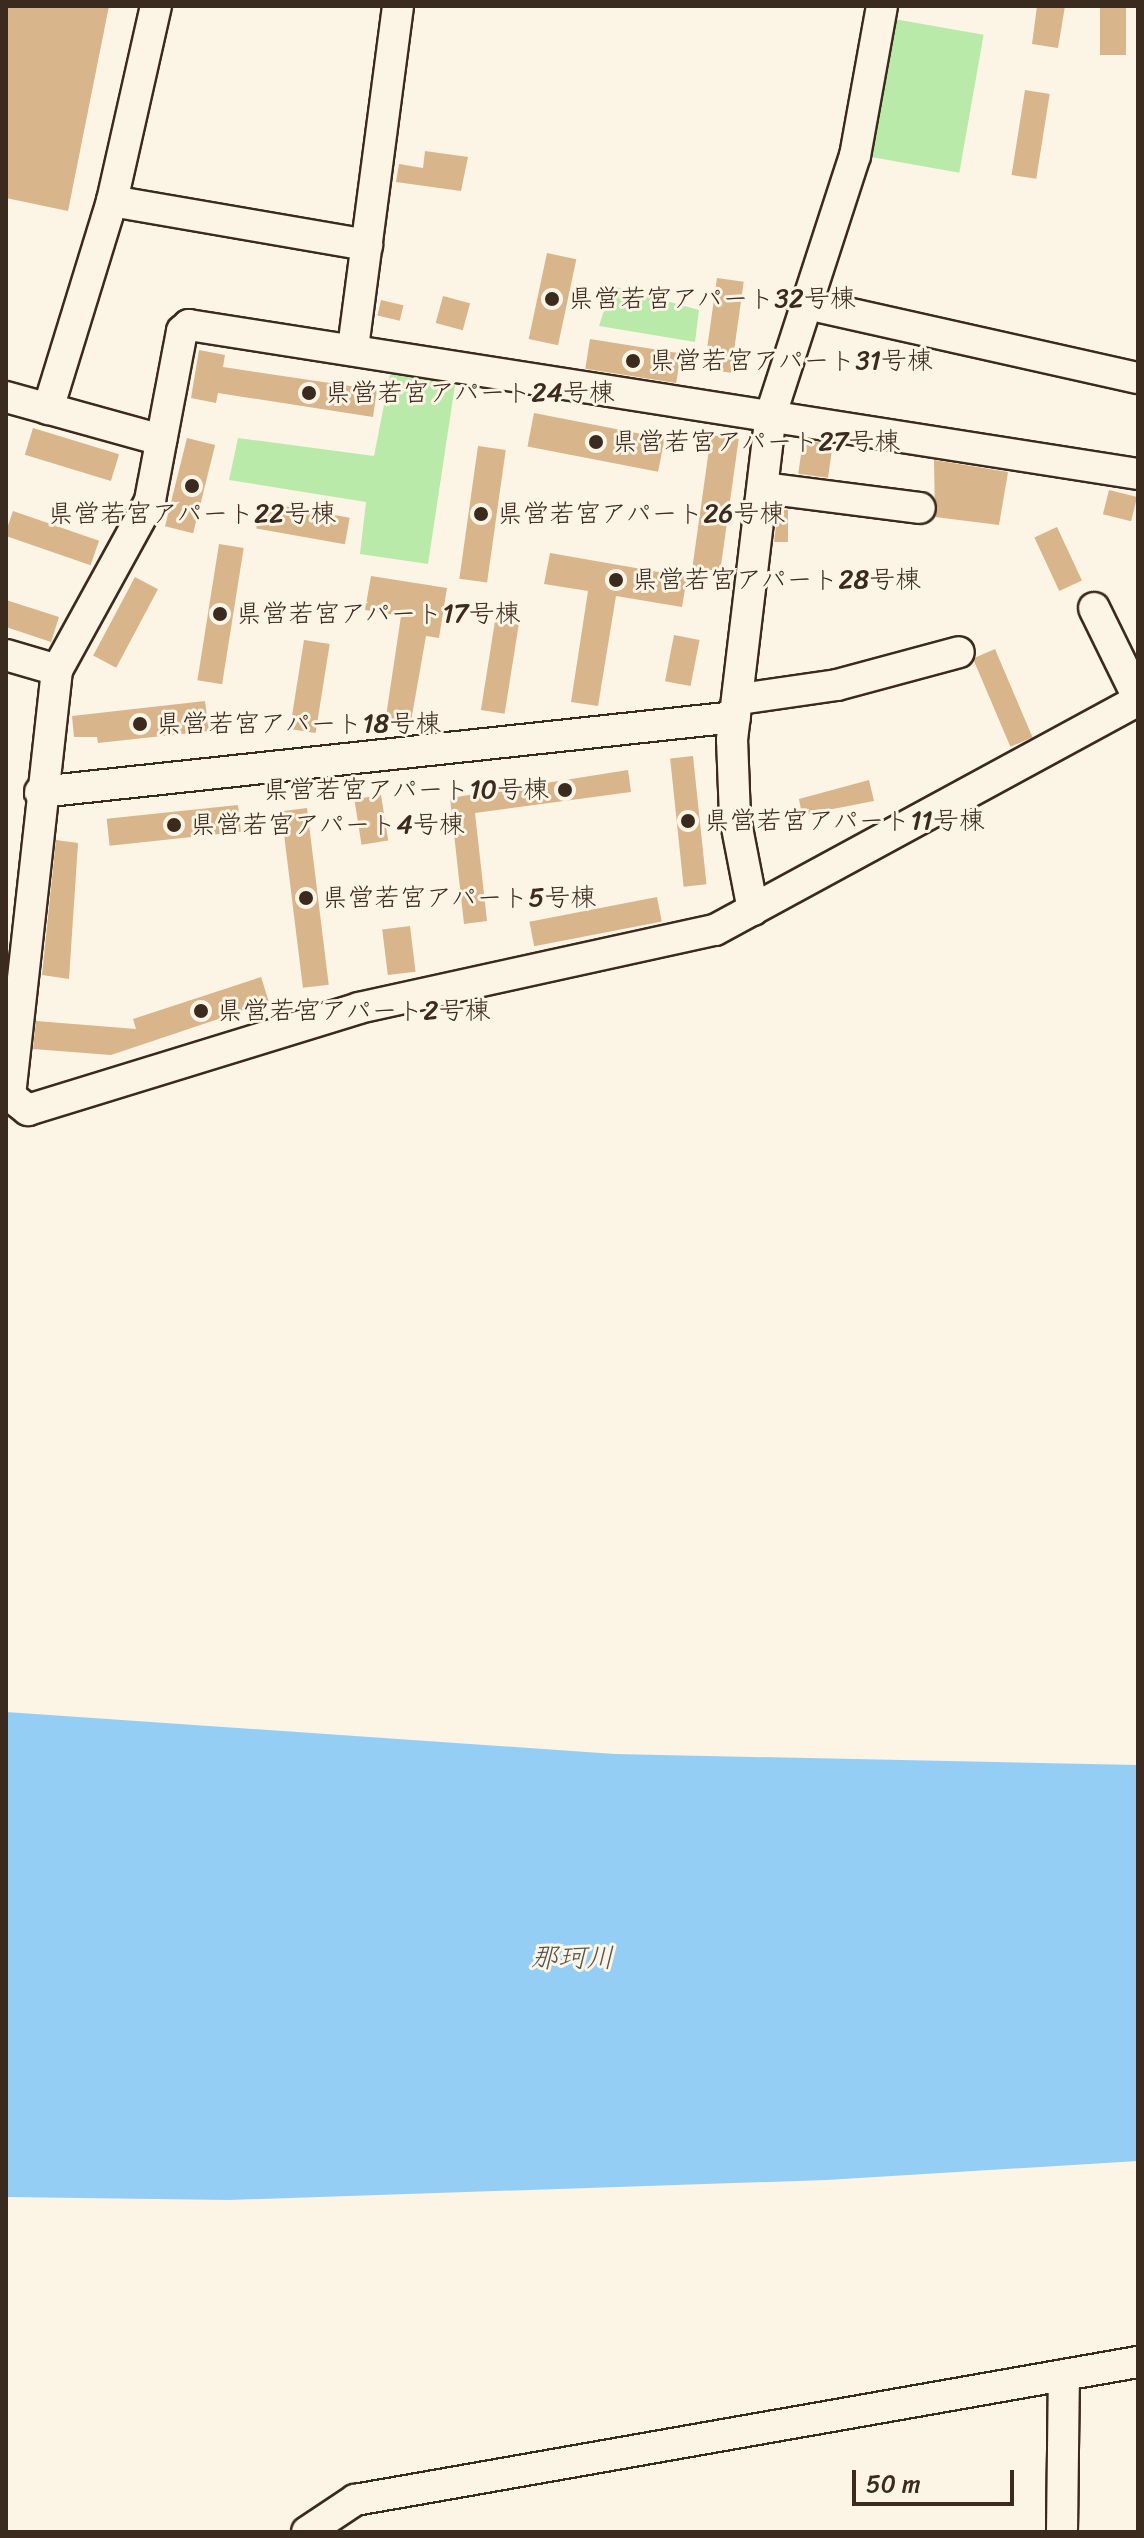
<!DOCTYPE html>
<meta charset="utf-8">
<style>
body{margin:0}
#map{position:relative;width:1144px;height:2538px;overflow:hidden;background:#fcf5e5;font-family:Sriracha,"Klee One",sans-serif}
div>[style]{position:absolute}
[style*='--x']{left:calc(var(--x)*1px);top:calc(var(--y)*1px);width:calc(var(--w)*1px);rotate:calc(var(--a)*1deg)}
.green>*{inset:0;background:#b9eaaa;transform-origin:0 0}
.water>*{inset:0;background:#95cef4}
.building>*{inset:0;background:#d8b58a;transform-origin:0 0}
.roads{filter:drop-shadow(2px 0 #3b2a1e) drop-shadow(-2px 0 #3b2a1e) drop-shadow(0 2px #3b2a1e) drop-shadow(0 -2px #3b2a1e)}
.minor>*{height:30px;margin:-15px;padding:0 15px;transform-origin:15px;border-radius:15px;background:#fcf5e5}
.dots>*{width:22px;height:22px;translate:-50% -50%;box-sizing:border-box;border:4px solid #fcf5e5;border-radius:50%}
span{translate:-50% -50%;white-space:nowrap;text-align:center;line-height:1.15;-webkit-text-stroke:6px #fcf5e5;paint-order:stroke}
.poi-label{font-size:26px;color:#3b2a1e}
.left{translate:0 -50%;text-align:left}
.right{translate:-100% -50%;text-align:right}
.water-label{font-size:28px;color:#525354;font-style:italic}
.frame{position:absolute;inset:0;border:8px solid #3b2a1e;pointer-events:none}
.scale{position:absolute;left:852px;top:2470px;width:162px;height:36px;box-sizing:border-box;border:4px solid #3b2a1e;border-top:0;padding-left:10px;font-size:24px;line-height:28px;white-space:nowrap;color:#3b2a1e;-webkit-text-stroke:6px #fcf5e5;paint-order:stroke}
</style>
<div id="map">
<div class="green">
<i style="left:894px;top:19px;width:91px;height:140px;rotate:10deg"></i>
<i style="clip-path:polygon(612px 286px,699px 310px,695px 342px,599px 326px)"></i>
<i style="clip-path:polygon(390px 374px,455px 385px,428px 564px,360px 554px,366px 502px,229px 480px,238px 438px,374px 456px)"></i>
</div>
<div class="water">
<i style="clip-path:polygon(6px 1712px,615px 1754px,1138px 1765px,1138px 2161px,827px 2180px,229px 2200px,6px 2197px)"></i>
</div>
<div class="building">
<i style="clip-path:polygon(6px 6px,109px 6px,68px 211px,6px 198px)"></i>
<i style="clip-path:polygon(1037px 6px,1065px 6px,1058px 48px,1032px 44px)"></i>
<i style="left:1100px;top:6px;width:26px;height:49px"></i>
<i style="left:1025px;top:90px;width:25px;height:86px;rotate:9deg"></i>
<i style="clip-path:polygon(425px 151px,468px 157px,461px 191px,396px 182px,399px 164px,423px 168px)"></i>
<i style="left:547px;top:253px;width:30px;height:88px;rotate:12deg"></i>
<i style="left:717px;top:278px;width:27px;height:92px;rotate:8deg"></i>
<i style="left:443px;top:296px;width:28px;height:28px;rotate:15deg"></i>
<i style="left:381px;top:300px;width:23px;height:16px;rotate:13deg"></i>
<i style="left:590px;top:339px;width:92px;height:30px;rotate:9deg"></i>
<i style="clip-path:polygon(199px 350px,225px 355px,223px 367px,377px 390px,373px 417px,218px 393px,216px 403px,191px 398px)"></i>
<i style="left:534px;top:413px;width:133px;height:34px;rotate:11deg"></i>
<i style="left:33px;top:428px;width:90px;height:28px;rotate:17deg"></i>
<i style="left:711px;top:435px;width:28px;height:134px;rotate:8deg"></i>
<i style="left:187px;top:438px;width:29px;height:91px;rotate:14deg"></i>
<i style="left:803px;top:440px;width:30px;height:34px;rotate:8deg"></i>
<i style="left:478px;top:446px;width:28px;height:134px;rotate:8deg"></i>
<i style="clip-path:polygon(934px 460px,1008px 472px,999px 525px,935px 517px)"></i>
<i style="left:1109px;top:490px;width:29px;height:25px;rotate:14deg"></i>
<i style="left:261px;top:502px;width:90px;height:27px;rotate:10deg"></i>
<i style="clip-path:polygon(778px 510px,788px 510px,788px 542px,774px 542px)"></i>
<i style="left:13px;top:511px;width:91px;height:26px;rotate:19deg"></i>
<i style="left:1057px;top:527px;width:59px;height:25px;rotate:65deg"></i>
<i style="left:219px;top:544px;width:25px;height:138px;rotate:9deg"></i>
<i style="clip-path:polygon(550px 553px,687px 577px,682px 607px,616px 596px,598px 706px,571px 702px,588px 591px,544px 584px)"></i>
<i style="clip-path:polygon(371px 576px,447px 588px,439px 638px,426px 636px,410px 727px,385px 723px,401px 616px,365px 610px)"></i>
<i style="left:135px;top:577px;width:26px;height:89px;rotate:28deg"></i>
<i style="clip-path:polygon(6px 600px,59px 617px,51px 642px,6px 627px)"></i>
<i style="left:495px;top:621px;width:24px;height:90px;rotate:9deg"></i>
<i style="left:674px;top:635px;width:26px;height:47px;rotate:11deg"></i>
<i style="left:304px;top:640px;width:26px;height:90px;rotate:9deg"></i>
<i style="left:995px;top:649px;width:96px;height:24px;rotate:67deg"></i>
<i style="clip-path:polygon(205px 701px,209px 731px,98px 743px,97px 737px,74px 737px,72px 716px)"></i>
<i style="left:693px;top:756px;width:129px;height:23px;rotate:84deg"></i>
<i style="clip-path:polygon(628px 770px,631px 792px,475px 813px,487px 921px,464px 924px,450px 798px)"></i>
<i style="clip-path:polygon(869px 780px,874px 801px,802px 815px,799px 799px)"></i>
<i style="left:381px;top:795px;width:46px;height:27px;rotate:81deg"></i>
<i style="left:238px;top:805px;width:27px;height:132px;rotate:84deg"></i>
<i style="left:307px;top:808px;width:178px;height:26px;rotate:83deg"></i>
<i style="clip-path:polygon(56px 840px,78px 843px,69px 979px,42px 975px)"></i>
<i style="left:657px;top:897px;width:25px;height:130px;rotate:79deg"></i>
<i style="left:410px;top:926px;width:46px;height:28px;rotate:83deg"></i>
<i style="clip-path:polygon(261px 977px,269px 1002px,111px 1055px,33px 1049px,36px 1021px,136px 1029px,133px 1019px)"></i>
</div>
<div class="roads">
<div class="minor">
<i style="--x:112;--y:201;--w:259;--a:9.8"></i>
<i style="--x:802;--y:303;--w:344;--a:12.6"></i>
<i style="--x:353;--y:348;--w:345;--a:-82.5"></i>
<i style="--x:6;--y:397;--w:161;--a:15.5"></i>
<i style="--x:48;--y:409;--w:218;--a:-72.9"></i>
<i style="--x:112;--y:201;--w:200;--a:-77.3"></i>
<i style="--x:1138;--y:474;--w:961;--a:-171.08"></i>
<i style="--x:189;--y:325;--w:9;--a:139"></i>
<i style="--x:182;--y:331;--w:173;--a:100.7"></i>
<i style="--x:150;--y:501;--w:193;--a:118.8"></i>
<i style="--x:57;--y:670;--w:429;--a:96.3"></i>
<i style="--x:10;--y:1096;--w:23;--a:38"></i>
<i style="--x:28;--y:1110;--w:346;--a:-17.1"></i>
<i style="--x:359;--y:1008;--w:364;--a:-12.4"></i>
<i style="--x:715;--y:930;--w:481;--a:-28.5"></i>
<i style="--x:764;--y:488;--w:157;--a:7.3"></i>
<i style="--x:1094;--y:608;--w:100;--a:63.9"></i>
<i style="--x:6;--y:655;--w:53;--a:16.4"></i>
<i style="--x:740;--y:699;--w:98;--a:-8.2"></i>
<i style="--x:837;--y:685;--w:126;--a:-15.1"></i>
<i style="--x:40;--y:792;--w:699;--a:-6.16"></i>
<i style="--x:753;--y:910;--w:95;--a:-101"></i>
<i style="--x:735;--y:817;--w:77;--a:-92.2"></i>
<i style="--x:732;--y:740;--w:328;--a:-83.2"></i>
<i style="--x:771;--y:414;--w:271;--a:-72"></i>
<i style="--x:855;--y:156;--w:152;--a:-79.8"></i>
<i style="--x:307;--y:2532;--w:58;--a:-33.7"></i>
<i style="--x:355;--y:2500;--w:795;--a:-10"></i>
<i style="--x:1062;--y:2532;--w:157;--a:-89.3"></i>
</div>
</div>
<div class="dots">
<i style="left:552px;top:299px;background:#3b2a1e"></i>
<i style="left:633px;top:361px;background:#3b2a1e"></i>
<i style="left:309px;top:393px;background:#3b2a1e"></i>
<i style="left:596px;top:442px;background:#3b2a1e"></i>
<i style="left:192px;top:486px;background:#3b2a1e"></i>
<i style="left:481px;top:514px;background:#3b2a1e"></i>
<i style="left:616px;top:580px;background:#3b2a1e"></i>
<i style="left:220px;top:614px;background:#3b2a1e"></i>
<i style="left:140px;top:724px;background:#3b2a1e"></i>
<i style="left:565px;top:790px;background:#3b2a1e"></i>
<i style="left:688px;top:821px;background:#3b2a1e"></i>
<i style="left:174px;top:825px;background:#3b2a1e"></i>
<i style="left:306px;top:898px;background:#3b2a1e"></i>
<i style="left:201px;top:1011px;background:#3b2a1e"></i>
</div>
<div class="poi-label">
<span class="left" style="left:568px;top:299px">県営若宮アパート32号棟</span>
<span class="left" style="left:649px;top:361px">県営若宮アパート31号棟</span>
<span class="left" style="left:325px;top:393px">県営若宮アパート24号棟</span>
<span class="left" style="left:612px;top:442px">県営若宮アパート27号棟</span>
<span style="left:192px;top:514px">県営若宮アパート22号棟</span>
<span class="left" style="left:497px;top:514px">県営若宮アパート26号棟</span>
<span class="left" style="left:632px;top:580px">県営若宮アパート28号棟</span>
<span class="left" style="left:236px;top:614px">県営若宮アパート17号棟</span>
<span class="left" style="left:156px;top:724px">県営若宮アパート18号棟</span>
<span class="right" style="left:549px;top:790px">県営若宮アパート10号棟</span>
<span class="left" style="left:704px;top:821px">県営若宮アパート11号棟</span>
<span class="left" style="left:190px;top:825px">県営若宮アパート4号棟</span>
<span class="left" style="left:322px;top:898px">県営若宮アパート5号棟</span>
<span class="left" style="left:217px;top:1011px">県営若宮アパート2号棟</span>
</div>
<div class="water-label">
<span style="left:572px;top:1958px">那珂川</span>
</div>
<div class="frame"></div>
<div class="scale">50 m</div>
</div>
